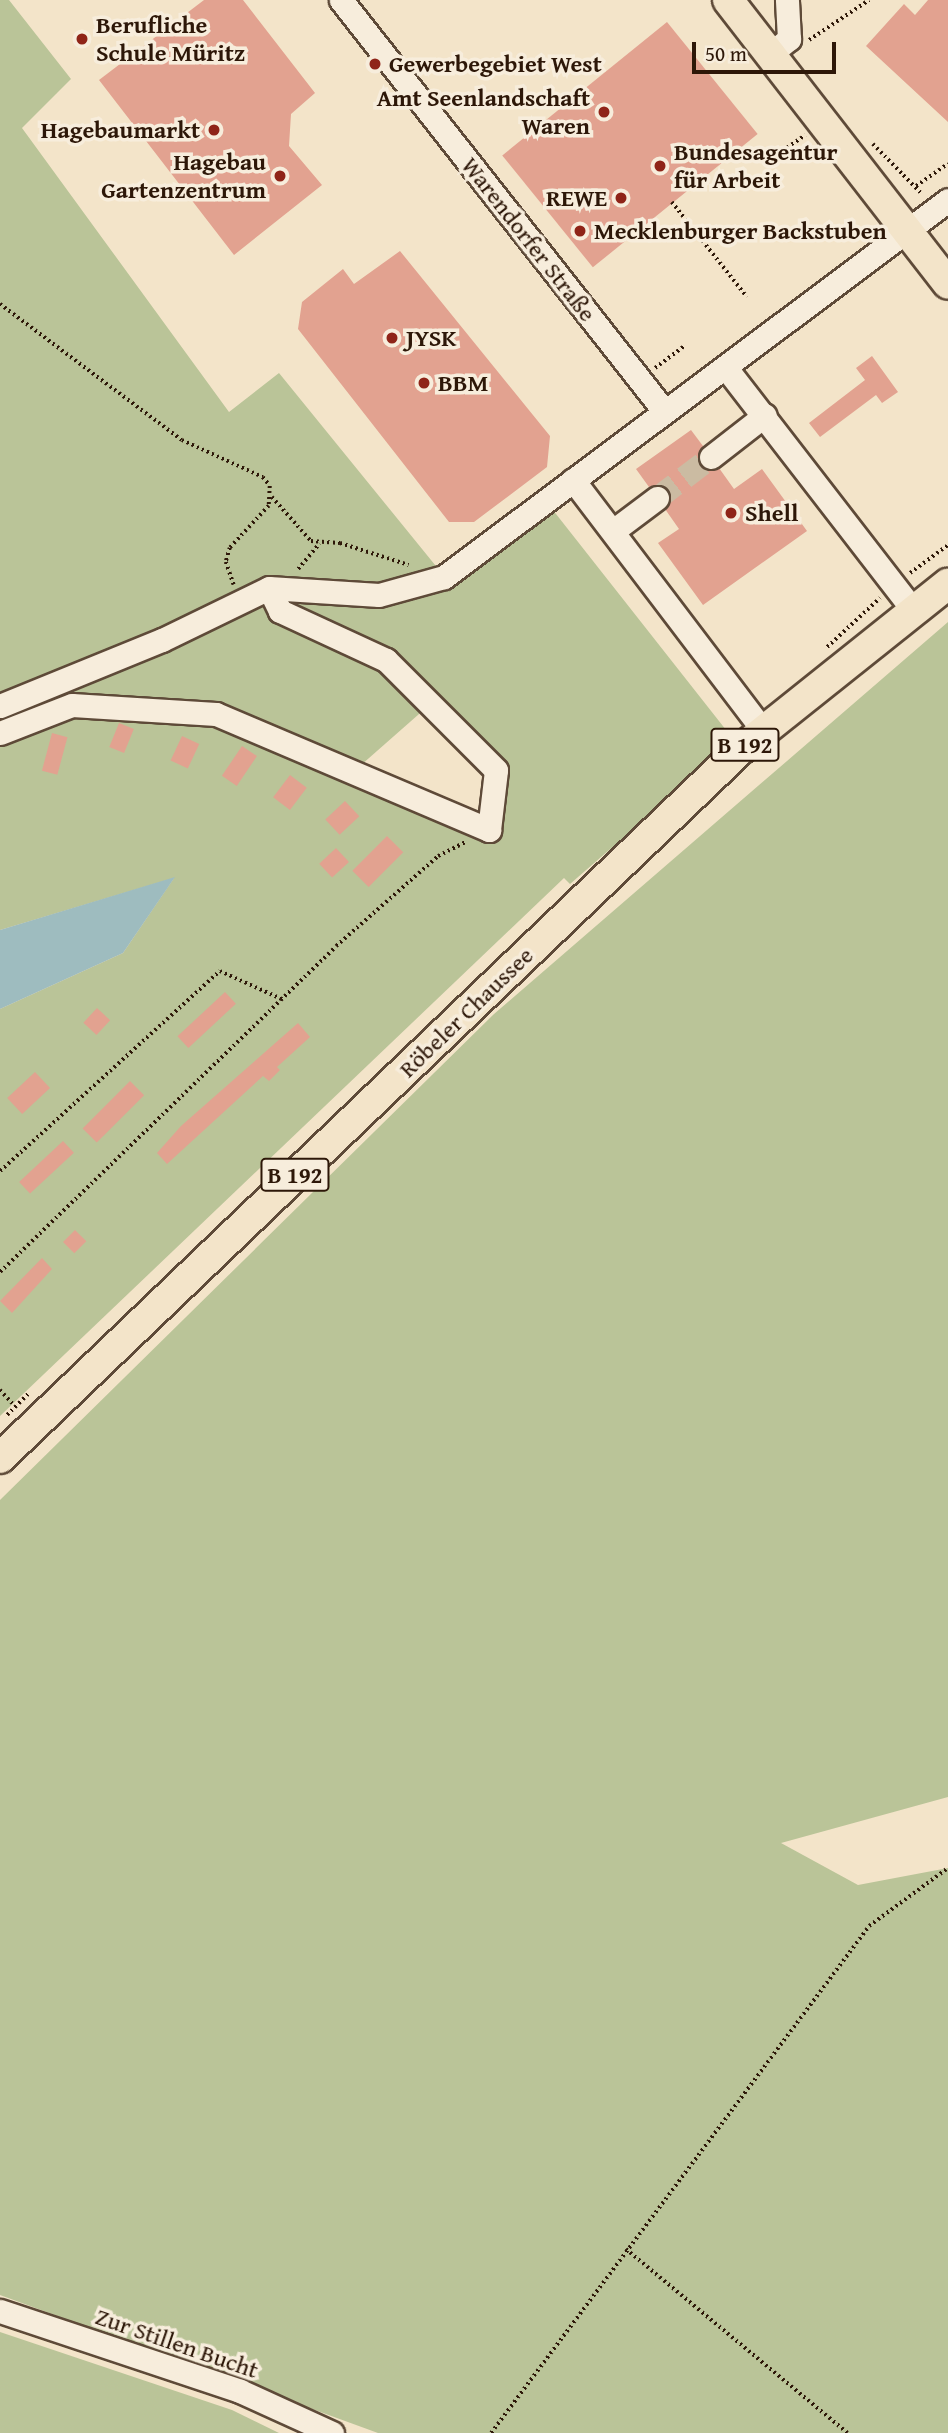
<!DOCTYPE html>
<meta charset="utf-8">
<style>
body{margin:0}
#map{position:relative;width:948px;height:2433px;overflow:hidden;background:#f3e4c9;font-family:"Gentium Book Plus",serif}
div>[style]{position:absolute}
[style*='--x']{left:calc(var(--x)*1px);top:calc(var(--y)*1px);width:calc(var(--w)*1px);rotate:calc(var(--a)*1deg)}
.green>*{inset:0;background:#bac498}
.water>*{inset:0;background:#9ebcbf}
.building>*{inset:0;background:#e2a290;transform-origin:0 0}
.minor-tunnel>*{height:23px;margin-top:-11.5px;transform-origin:0;background:repeating-linear-gradient(90deg,#cbbba2 0 23px,transparent 0 34px)}
.path>*{height:3.5px;margin-top:-1.75px;transform-origin:0;background:repeating-linear-gradient(90deg,#2d1708 0 2px,transparent 0 5.5px)}
.roads{filter:drop-shadow(2px 0 #5e4a38) drop-shadow(-2px 0 #5e4a38) drop-shadow(0 2px #5e4a38) drop-shadow(0 -2px #5e4a38)}
.minor>*{height:23px;margin:-11.5px;padding:0 11.5px;transform-origin:11.5px;border-radius:11.5px;background:#f7eddc}
.major>*{height:30px;margin:-15px;padding:0 15px;transform-origin:15px;border-radius:15px;background:#f3e4c9}
.dots>*{width:19px;height:19px;translate:-50% -50%;box-sizing:border-box;border:4px solid #f7eddc;border-radius:50%}
span{translate:-50% -50%;white-space:nowrap;text-align:center;line-height:1.15;-webkit-text-stroke:7px #f7eddc;paint-order:stroke}
.shield-label span{padding:2px 5px;background:#f7eddc;border:2px solid;border-radius:5px;-webkit-text-stroke-width:0}
.shield-label{font-size:23px;color:#2d1708;font-weight:700}
.poi-label{font-size:24px;color:#2d1708;font-weight:700}
.left{translate:0 -50%;text-align:left}
.right{translate:-100% -50%;text-align:right}
.street-label{font-size:24px;color:#2d1708}
.scale{position:absolute;left:692px;top:42px;width:144px;height:32px;box-sizing:border-box;border:4px solid #2d1708;border-top:0;padding-left:9px;font-size:21px;line-height:24px;white-space:nowrap;color:#2d1708;-webkit-text-stroke:5px #f7eddc;paint-order:stroke}
</style>
<div id="map">
<div class="green">
<i style="clip-path:polygon(evenodd,0 0,9px 0,71px 79px,22px 128px,229px 412px,279px 373px,444px 576px,545px 500px,741px 749px,722px 752px,570px 884px,564px 878px,0 1416px,0 1009px,123px 953px,174px 878px,0 930px,0 733px,68px 705px,0 709px,0 0,427px 707px,496px 770px,488px 830px,352px 773px,427px 707px)"></i>
<i style="clip-path:polygon(948px 622px,948px 1797px,781px 1843px,858px 1885px,948px 1868px,948px 2433px,378px 2433px,0 2295px,0 1500px,494px 1014px)"></i>
<i style="clip-path:polygon(0 2332px,232px 2410px,279px 2433px,0 2433px)"></i>
</div>
<div class="water">
<i style="clip-path:polygon(175px 877px,123px 953px,0 1009px,0 930px)"></i>
</div>
<div class="building">
<i style="clip-path:polygon(204px 0,243px 0,315px 93px,291px 114px,289px 146px,322px 185px,234px 255px,99px 80px)"></i>
<i style="clip-path:polygon(928px 0,948px 0,948px 122px,866px 46px,904px 4px,915px 15px)"></i>
<i style="left:667px;top:22px;width:144px;height:212px;rotate:51deg"></i>
<i style="clip-path:polygon(400px 251px,550px 436px,547px 467px,474px 522px,449px 522px,298px 329px,302px 302px,343px 269px,354px 284px)"></i>
<i style="clip-path:polygon(872px 356px,898px 392px,882px 403px,876px 395px,820px 437px,809px 423px,865px 380px,856px 368px)"></i>
<i style="clip-path:polygon(691px 430px,703px 446px,700px 466px,719px 468px,734px 489px,762px 469px,807px 531px,703px 605px,658px 543px,679px 529px,665px 509px,669px 490px,649px 487px,636px 469px)"></i>
<i style="left:119px;top:723px;width:16px;height:26px;rotate:22deg"></i>
<i style="left:52px;top:733px;width:16px;height:39px;rotate:15deg"></i>
<i style="left:182px;top:736px;width:19px;height:27px;rotate:25deg"></i>
<i style="left:242px;top:746px;width:18px;height:36px;rotate:34deg"></i>
<i style="left:290px;top:775px;width:21px;height:28px;rotate:37deg"></i>
<i style="left:345px;top:801px;width:21px;height:27px;rotate:47deg"></i>
<i style="left:387px;top:836px;width:23px;height:49px;rotate:45deg"></i>
<i style="left:336px;top:848px;width:19px;height:23px;rotate:47deg"></i>
<i style="left:225px;top:992px;width:16px;height:65px;rotate:47deg"></i>
<i style="left:97px;top:1008px;width:18px;height:20px;rotate:43deg"></i>
<i style="clip-path:polygon(298px 1023px,310px 1037px,277px 1067px,280px 1070px,269px 1081px,263px 1076px,167px 1164px,157px 1153px,181px 1126px)"></i>
<i style="left:35px;top:1072px;width:22px;height:38px;rotate:47deg"></i>
<i style="left:130px;top:1081px;width:20px;height:67px;rotate:45deg"></i>
<i style="left:63px;top:1141px;width:16px;height:60px;rotate:47deg"></i>
<i style="left:75px;top:1230px;width:16px;height:17px;rotate:45deg"></i>
<i style="clip-path:polygon(42px 1258px,52px 1269px,12px 1313px,0 1301px)"></i>
</div>
<div class="minor-tunnel">
<i style="--x:657;--y:498;--w:68;--a:-37.2"></i>
</div>
<div class="path">
<i style="--x:809;--y:40;--w:72;--a:-33.7"></i>
<i style="--x:873;--y:144;--w:71;--a:45.6"></i>
<i style="--x:778;--y:154;--w:33;--a:-35"></i>
<i style="--x:916;--y:186;--w:39;--a:-35"></i>
<i style="--x:672;--y:202;--w:121;--a:51.7"></i>
<i style="--x:0;--y:304;--w:227;--a:36.8"></i>
<i style="--x:182;--y:440;--w:89;--a:24.6"></i>
<i style="--x:263;--y:477;--w:11;--a:52"></i>
<i style="--x:270;--y:486;--w:20;--a:93"></i>
<i style="--x:269;--y:506;--w:57;--a:132.9"></i>
<i style="--x:230;--y:548;--w:15;--a:106"></i>
<i style="--x:226;--y:562;--w:24;--a:71"></i>
<i style="--x:655;--y:368;--w:38;--a:-37"></i>
<i style="--x:272;--y:497;--w:59;--a:48.4"></i>
<i style="--x:311;--y:541;--w:29;--a:4"></i>
<i style="--x:340;--y:543;--w:72;--a:17.7"></i>
<i style="--x:298;--y:569;--w:33;--a:-50"></i>
<i style="--x:910;--y:573;--w:47;--a:-36.4"></i>
<i style="--x:827;--y:647;--w:72;--a:-42.8"></i>
<i style="--x:0;--y:1171;--w:297;--a:-42.3"></i>
<i style="--x:220;--y:971;--w:70;--a:24.4"></i>
<i style="--x:0;--y:1272;--w:468;--a:-44.1"></i>
<i style="--x:336;--y:946;--w:136;--a:-41.4"></i>
<i style="--x:438;--y:856;--w:30;--a:-27"></i>
<i style="--x:0;--y:1390;--w:22;--a:47"></i>
<i style="--x:7;--y:1415;--w:31;--a:-45"></i>
<i style="--x:626;--y:2249;--w:288;--a:39.7"></i>
<i style="--x:491;--y:2433;--w:632;--a:-53.29"></i>
<i style="--x:869;--y:1926;--w:98;--a:-36.3"></i>
</div>
<div class="roads">
<div class="minor">
<i style="--x:341;--y:0;--w:524;--a:51.82"></i>
<i style="--x:769;--y:55;--w:26;--a:-39"></i>
<i style="--x:789;--y:39;--w:39;--a:-93"></i>
<i style="--x:726;--y:368;--w:306;--a:52.3"></i>
<i style="--x:711;--y:457;--w:68;--a:-37.9"></i>
<i style="--x:573;--y:480;--w:314;--a:52.8"></i>
<i style="--x:613;--y:531;--w:55;--a:-36.9"></i>
<i style="--x:0;--y:706;--w:175;--a:-22.2"></i>
<i style="--x:162;--y:640;--w:119;--a:-25.9"></i>
<i style="--x:269;--y:588;--w:110;--a:3.6"></i>
<i style="--x:379;--y:595;--w:67;--a:-15.5"></i>
<i style="--x:444;--y:577;--w:629;--a:-36.8"></i>
<i style="--x:0;--y:733;--w:77;--a:-21.3"></i>
<i style="--x:72;--y:705;--w:144;--a:3.6"></i>
<i style="--x:216;--y:714;--w:297;--a:23"></i>
<i style="--x:489;--y:830;--w:60;--a:-83.3"></i>
<i style="--x:496;--y:770;--w:156;--a:-135"></i>
<i style="--x:386;--y:660;--w:117;--a:-155.2"></i>
<i style="--x:280;--y:611;--w:25;--a:-116"></i>
<i style="--x:0;--y:2311;--w:253;--a:18.4"></i>
<i style="--x:240;--y:2391;--w:101;--a:24.5"></i>
</div>
<div class="major">
<i style="--x:728;--y:0;--w:359;--a:52.2"></i>
<i style="--x:0;--y:1458;--w:1026;--a:-43.74"></i>
<i style="--x:741;--y:749;--w:265;--a:-38.6"></i>
</div>
</div>
<div class="dots">
<i style="left:82px;top:39px;background:#8f2418"></i>
<i style="left:375px;top:64px;background:#8f2418"></i>
<i style="left:604px;top:112px;background:#8f2418"></i>
<i style="left:214px;top:130px;background:#8f2418"></i>
<i style="left:660px;top:166px;background:#8f2418"></i>
<i style="left:280px;top:176px;background:#8f2418"></i>
<i style="left:621px;top:198px;background:#8f2418"></i>
<i style="left:580px;top:231px;background:#8f2418"></i>
<i style="left:392px;top:338px;background:#8f2418"></i>
<i style="left:424px;top:383px;background:#8f2418"></i>
<i style="left:731px;top:513px;background:#8f2418"></i>
</div>
<div class="shield-label">
<span style="left:745px;top:745px">B 192</span>
<span style="left:295px;top:1175px">B 192</span>
</div>
<div class="poi-label">
<span class="left" style="left:96px;top:39px">Berufliche<br>Schule Müritz</span>
<span class="left" style="left:389px;top:64px">Gewerbegebiet West</span>
<span class="right" style="left:590px;top:112px">Amt Seenlandschaft<br>Waren</span>
<span class="right" style="left:200px;top:130px">Hagebaumarkt</span>
<span class="left" style="left:674px;top:166px">Bundesagentur<br>für Arbeit</span>
<span class="right" style="left:266px;top:176px">Hagebau<br>Gartenzentrum</span>
<span class="right" style="left:607px;top:198px">REWE</span>
<span class="left" style="left:594px;top:231px">Mecklenburger Backstuben</span>
<span class="left" style="left:406px;top:338px">JYSK</span>
<span class="left" style="left:438px;top:383px">BBM</span>
<span class="left" style="left:745px;top:513px">Shell</span>
</div>
<div class="street-label">
<span style="left:529px;top:239px;rotate:52deg">Warendorfer Straße</span>
<span style="left:466px;top:1012px;rotate:-44deg">Röbeler Chaussee</span>
<span style="left:177px;top:2343px;rotate:19deg">Zur Stillen Bucht</span>
</div>
<div class="scale">50 m</div>
</div>
